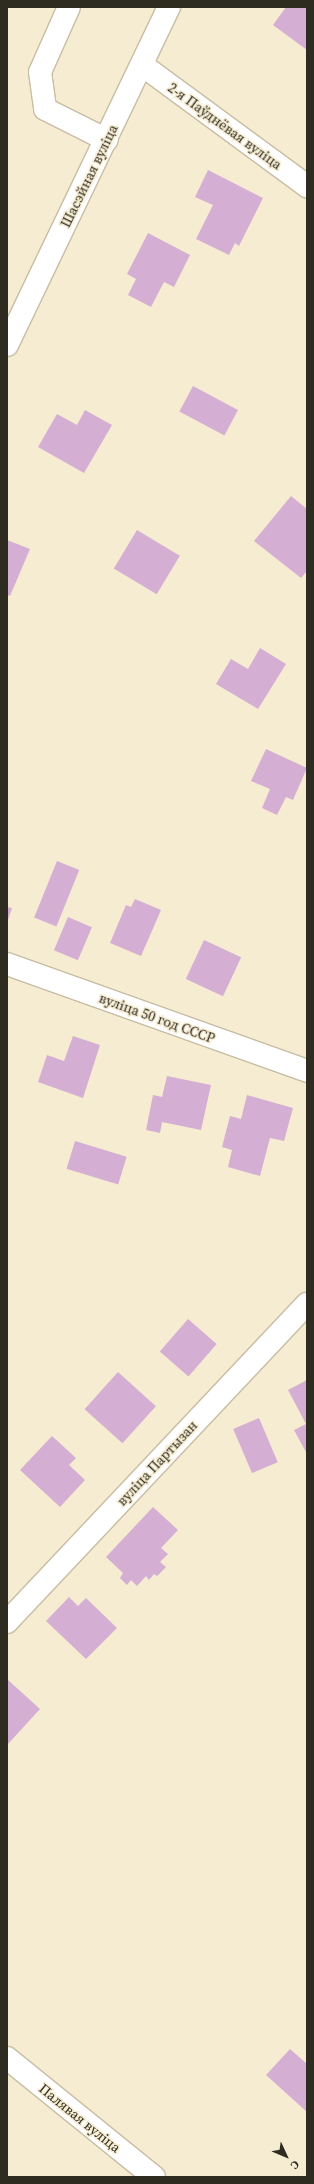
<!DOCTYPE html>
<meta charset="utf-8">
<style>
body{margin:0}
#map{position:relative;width:314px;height:2184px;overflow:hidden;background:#f6ecd2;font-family:"Source Serif 4",serif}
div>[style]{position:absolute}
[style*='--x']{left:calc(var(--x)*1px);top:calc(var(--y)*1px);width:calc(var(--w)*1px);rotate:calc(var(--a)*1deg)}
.building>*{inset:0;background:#d4afd3;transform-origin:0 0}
.roads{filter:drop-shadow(1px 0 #c7bda4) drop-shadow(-1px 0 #c7bda4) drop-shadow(0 1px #c7bda4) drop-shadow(0 -1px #c7bda4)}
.minor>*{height:22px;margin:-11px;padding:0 11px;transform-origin:11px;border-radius:11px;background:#fff}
.major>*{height:22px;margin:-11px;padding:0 11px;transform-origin:11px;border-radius:11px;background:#fff}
span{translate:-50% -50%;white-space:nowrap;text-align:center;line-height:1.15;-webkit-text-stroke:3px #f6ecd2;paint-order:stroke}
.street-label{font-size:14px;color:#2e2b21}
.frame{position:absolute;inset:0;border:8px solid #2e2b21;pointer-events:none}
.north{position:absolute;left:266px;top:2136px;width:40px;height:40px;-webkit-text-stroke:3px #f6ecd2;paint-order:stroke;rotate:134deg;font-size:11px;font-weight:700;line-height:16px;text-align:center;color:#2e2b21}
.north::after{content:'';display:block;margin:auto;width:14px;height:18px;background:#2e2b21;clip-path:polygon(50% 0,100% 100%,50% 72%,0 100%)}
</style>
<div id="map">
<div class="building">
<i style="clip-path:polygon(286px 7px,307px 7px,307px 50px,273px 25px)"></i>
<i style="clip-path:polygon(208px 170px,263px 198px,239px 246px,235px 243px,229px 255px,196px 239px,213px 205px,195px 197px)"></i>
<i style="clip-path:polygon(148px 233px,190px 255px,174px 287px,164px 282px,151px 307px,128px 295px,136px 279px,127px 274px)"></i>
<i style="left:193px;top:386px;width:51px;height:29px;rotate:28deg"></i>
<i style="clip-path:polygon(85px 410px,112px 425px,84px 473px,38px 447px,57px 414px,77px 425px)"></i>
<i style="clip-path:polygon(291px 496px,307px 509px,307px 571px,301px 578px,254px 541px)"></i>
<i style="left:137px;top:530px;width:50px;height:45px;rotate:31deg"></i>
<i style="clip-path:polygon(7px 540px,30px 549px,10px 596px,7px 595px)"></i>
<i style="clip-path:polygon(260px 648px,286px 664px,258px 709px,216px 684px,231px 659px,248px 669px)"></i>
<i style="clip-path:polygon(266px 749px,307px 768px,293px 800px,286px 797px,277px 815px,262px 808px,270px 789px,251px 781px)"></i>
<i style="left:57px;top:861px;width:24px;height:61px;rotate:22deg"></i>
<i style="clip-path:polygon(135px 899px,161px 910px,141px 956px,110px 943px,126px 905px,131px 907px)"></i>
<i style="clip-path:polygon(7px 907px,12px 908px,7px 923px)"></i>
<i style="left:68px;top:917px;width:26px;height:36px;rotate:23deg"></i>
<i style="left:204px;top:940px;width:41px;height:43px;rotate:25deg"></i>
<i style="clip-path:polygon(73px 1036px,100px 1045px,83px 1098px,38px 1082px,47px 1055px,64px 1061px)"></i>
<i style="clip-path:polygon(167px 1076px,211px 1085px,201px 1130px,162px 1122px,160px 1133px,146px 1130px,153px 1095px,162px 1097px)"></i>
<i style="clip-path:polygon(247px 1095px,293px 1108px,284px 1141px,270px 1138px,260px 1176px,228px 1167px,232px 1150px,222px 1147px,230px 1116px,241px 1119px)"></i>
<i style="left:75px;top:1141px;width:54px;height:29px;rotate:17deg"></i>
<i style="left:188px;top:1319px;width:38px;height:43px;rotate:41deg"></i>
<i style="left:118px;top:1372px;width:51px;height:50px;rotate:42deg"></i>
<i style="clip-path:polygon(307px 1380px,307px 1454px,294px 1430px,306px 1424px,288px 1390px)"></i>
<i style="left:259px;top:1418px;width:48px;height:28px;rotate:67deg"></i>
<i style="clip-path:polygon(52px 1436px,76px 1458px,69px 1465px,85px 1480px,60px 1507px,20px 1470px)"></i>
<i style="clip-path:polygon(153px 1507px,178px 1530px,161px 1548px,168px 1554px,160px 1562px,166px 1567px,157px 1576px,154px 1574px,149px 1580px,146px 1576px,137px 1586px,131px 1580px,127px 1585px,120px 1578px,123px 1573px,106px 1557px)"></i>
<i style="clip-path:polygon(69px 1597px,78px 1606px,86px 1598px,117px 1628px,86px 1659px,46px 1621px)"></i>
<i style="clip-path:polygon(7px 1679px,40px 1709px,8px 1744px,7px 1744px)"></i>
<i style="clip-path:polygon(290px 2049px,307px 2064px,307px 2112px,266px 2075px)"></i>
</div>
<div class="roads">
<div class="minor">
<i style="--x:69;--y:7;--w:71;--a:114"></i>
<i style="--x:40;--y:72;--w:37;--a:82"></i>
<i style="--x:45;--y:109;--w:69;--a:26.6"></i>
<i style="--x:142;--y:65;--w:205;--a:36.3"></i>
<i style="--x:7;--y:964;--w:319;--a:19.6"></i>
<i style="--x:7;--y:1622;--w:437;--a:-46.7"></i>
</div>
<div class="major">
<i style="--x:7;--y:345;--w:375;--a:-64.4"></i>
<i style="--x:7;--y:2058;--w:189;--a:39"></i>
</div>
</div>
<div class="street-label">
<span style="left:225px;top:126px;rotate:36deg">2-я Паўднёвая вуліца</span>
<span style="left:89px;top:176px;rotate:-64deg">Шасэйная вуліца</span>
<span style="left:157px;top:1018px;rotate:20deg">вуліца 50 год СССР</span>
<span style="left:157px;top:1463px;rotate:-47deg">вуліца Партызан</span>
<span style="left:80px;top:2118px;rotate:39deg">Палявая вуліца</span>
</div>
<div class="frame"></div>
<div class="north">С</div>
</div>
